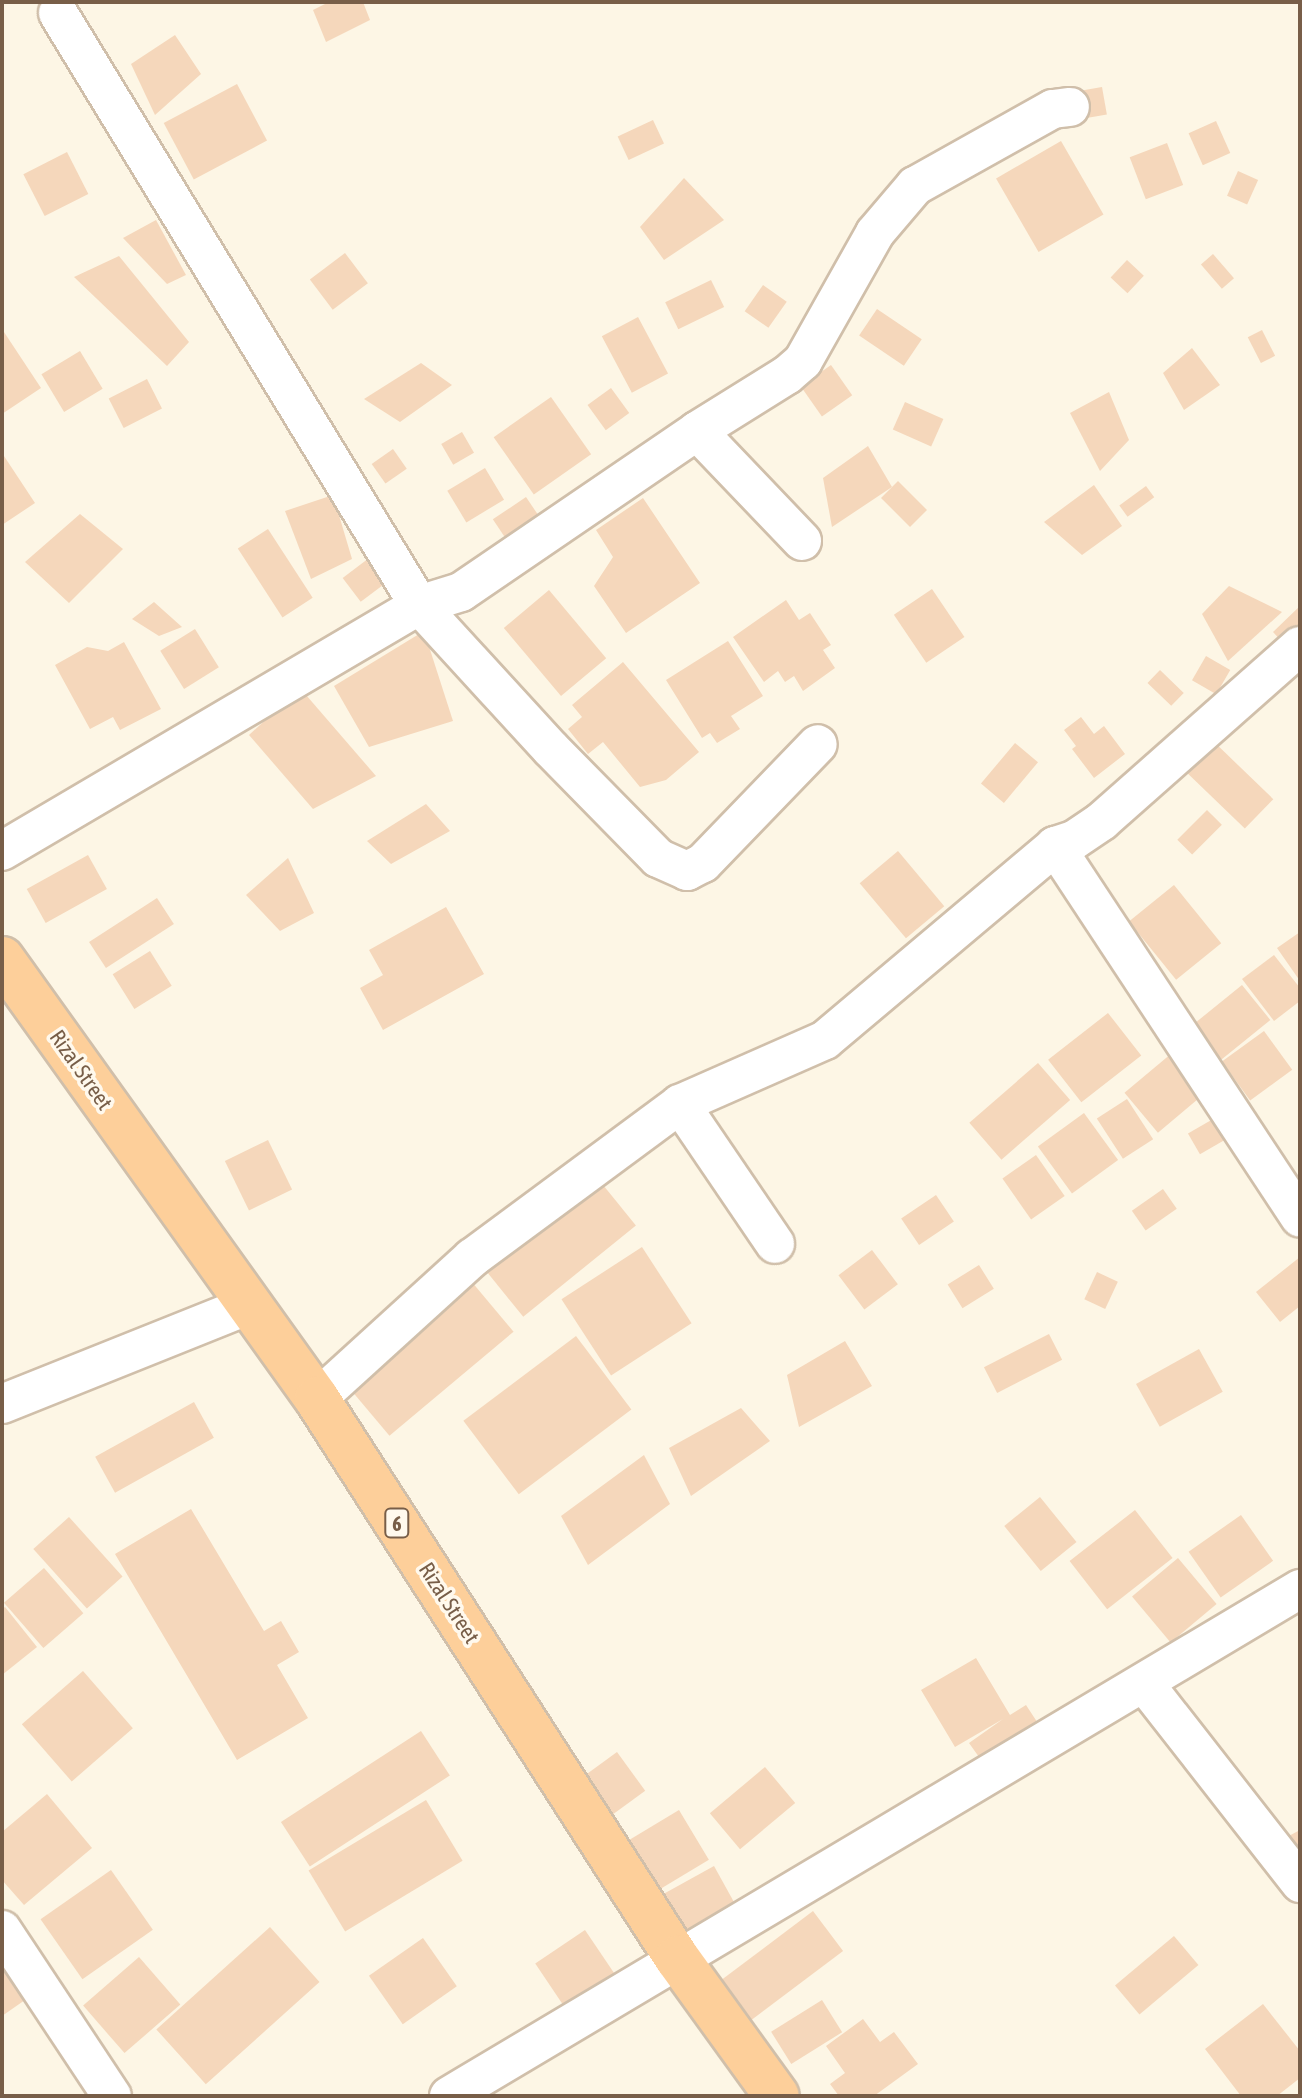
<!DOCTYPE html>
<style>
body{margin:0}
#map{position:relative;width:1302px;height:2098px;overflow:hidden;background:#fdf6e5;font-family:"Asap Condensed",sans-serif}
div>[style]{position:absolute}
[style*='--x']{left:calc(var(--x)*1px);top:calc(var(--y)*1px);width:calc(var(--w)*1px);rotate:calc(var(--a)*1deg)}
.building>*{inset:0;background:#f5d7bb;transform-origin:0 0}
.roads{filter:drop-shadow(2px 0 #d0bfaa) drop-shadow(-2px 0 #d0bfaa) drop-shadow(0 2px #d0bfaa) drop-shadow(0 -2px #d0bfaa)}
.minor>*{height:38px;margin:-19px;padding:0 19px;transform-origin:19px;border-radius:19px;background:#fff}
.trunk>*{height:44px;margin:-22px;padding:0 22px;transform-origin:22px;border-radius:22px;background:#fdcf9a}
span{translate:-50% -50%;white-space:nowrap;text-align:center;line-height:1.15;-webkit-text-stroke:7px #fff9ed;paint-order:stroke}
.shield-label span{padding:2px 6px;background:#fff9ed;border:2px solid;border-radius:6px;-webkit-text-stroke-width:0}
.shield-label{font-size:20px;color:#785e48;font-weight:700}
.street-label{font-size:22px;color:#785e48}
.frame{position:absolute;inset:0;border:4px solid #785e48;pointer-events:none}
</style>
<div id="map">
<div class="building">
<i style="clip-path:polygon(329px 2px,363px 2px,370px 20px,326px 42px,313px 10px)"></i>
<i style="clip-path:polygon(175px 35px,201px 74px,155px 115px,131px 64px)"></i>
<i style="left:237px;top:84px;width:64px;height:83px;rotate:62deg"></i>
<i style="left:1102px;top:87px;width:28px;height:19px;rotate:80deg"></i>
<i style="left:653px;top:120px;width:26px;height:39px;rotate:65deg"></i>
<i style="left:1216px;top:121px;width:35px;height:30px;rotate:66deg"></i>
<i style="left:1061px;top:141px;width:85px;height:75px;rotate:60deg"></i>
<i style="left:1167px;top:143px;width:45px;height:40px;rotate:69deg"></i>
<i style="left:67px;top:152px;width:47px;height:49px;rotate:63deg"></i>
<i style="left:1238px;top:171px;width:22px;height:27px;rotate:24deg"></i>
<i style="clip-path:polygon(684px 178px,724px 220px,664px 260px,640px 227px)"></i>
<i style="clip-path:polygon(156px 220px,186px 275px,167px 284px,123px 238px)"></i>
<i style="left:345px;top:253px;width:38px;height:44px;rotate:53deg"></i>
<i style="left:1213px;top:254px;width:32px;height:16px;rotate:49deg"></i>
<i style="clip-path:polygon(119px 256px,189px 342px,167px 366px,74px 277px)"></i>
<i style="left:1127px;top:260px;width:23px;height:24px;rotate:43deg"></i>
<i style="left:711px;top:280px;width:30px;height:51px;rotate:64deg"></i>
<i style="left:763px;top:285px;width:29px;height:32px;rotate:35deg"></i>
<i style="left:877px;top:309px;width:54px;height:32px;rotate:34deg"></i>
<i style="left:638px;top:317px;width:64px;height:41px;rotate:62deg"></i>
<i style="clip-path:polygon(2px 329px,41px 388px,2px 414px)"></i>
<i style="left:1262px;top:330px;width:29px;height:16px;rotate:63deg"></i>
<i style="clip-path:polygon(1192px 348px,1220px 385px,1184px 410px,1163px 373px)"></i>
<i style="left:80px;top:351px;width:44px;height:45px;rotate:59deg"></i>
<i style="clip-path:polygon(421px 363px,452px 385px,400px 422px,364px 399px)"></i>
<i style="left:831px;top:365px;width:37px;height:37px;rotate:55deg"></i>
<i style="left:147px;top:379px;width:33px;height:43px;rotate:63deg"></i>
<i style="left:611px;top:388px;width:31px;height:29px;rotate:54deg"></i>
<i style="clip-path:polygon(1109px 392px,1129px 440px,1100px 471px,1070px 413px)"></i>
<i style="left:551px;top:397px;width:70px;height:70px;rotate:55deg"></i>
<i style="left:905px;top:402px;width:42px;height:30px;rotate:24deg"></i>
<i style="left:462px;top:432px;width:24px;height:24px;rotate:60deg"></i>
<i style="clip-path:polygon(868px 446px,892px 487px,832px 527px,823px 478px)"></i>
<i style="left:393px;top:449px;width:24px;height:26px;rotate:55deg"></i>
<i style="clip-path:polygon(2px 453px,35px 503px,2px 525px)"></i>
<i style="left:485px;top:468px;width:37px;height:44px;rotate:59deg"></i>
<i style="left:898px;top:481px;width:41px;height:24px;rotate:45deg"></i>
<i style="clip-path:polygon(1094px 485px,1122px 526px,1082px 555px,1044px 522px)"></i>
<i style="left:1146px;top:486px;width:14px;height:33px;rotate:54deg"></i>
<i style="clip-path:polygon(333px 495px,352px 559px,311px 579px,285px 511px)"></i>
<i style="left:526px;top:497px;width:23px;height:40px;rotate:56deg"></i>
<i style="clip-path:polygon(643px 498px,700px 583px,626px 633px,594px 586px,613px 557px,596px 530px)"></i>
<i style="clip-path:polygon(80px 514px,123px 549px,69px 603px,25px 562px)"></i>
<i style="left:268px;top:529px;width:82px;height:36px;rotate:57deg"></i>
<i style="left:377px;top:552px;width:30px;height:43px;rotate:53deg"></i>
<i style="clip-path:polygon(1229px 586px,1282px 612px,1228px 661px,1202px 614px)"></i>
<i style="left:932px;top:589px;width:58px;height:46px;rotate:56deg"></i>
<i style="left:549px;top:590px;width:89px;height:59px;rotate:50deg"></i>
<i style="clip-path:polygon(786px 600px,799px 620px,810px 613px,831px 645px,823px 650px,835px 668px,803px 691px,794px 676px,785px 682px,778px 671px,764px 682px,733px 637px)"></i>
<i style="clip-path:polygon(154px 602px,182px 627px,159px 636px,132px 619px)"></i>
<i style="clip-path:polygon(1300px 606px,1300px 630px,1285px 645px,1273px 632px)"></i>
<i style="left:195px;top:629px;width:45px;height:41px;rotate:58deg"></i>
<i style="clip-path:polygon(424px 631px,453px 721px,369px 747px,334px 686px)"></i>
<i style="clip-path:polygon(728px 641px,763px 696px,731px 716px,740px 729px,717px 743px,710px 733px,702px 738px,666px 680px)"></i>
<i style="clip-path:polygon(124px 642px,161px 709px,120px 730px,113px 717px,90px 729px,55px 665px,87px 647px,108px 651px)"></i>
<i style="left:1206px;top:656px;width:28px;height:28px;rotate:30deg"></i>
<i style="clip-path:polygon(623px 662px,699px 752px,666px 780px,640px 787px,603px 742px,588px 754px,568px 729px,582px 717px,572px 705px)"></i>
<i style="left:1160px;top:670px;width:33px;height:18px;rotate:44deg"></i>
<i style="clip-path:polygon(300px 688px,376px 776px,313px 809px,249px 735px)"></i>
<i style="clip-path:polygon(1081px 717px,1094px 734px,1104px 726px,1125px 754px,1094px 778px,1072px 749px,1076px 746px,1064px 730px)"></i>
<i style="left:1210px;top:738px;width:88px;height:41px;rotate:44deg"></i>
<i style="left:1015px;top:743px;width:30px;height:53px;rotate:40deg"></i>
<i style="clip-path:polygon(426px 804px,450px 831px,391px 864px,367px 841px)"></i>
<i style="left:1207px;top:810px;width:21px;height:42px;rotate:45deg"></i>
<i style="left:898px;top:851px;width:72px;height:50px;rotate:50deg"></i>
<i style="left:88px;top:855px;width:39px;height:70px;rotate:61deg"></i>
<i style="clip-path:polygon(288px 858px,314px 913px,280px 931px,246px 895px)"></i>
<i style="left:1174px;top:885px;width:75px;height:58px;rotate:51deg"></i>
<i style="left:157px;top:898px;width:31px;height:81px;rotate:57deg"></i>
<i style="clip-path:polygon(446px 907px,484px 974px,383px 1030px,360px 988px,383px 975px,369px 950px)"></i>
<i style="clip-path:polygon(1300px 932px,1300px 981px,1277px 948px)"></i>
<i style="left:150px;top:951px;width:41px;height:44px;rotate:58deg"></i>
<i style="clip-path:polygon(1274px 955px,1300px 988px,1300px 1001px,1274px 1021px,1242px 979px)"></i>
<i style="left:1242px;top:985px;width:45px;height:68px;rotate:51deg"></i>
<i style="left:1108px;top:1013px;width:54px;height:76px;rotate:52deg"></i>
<i style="left:1264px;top:1031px;width:48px;height:52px;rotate:54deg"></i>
<i style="left:1172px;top:1053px;width:52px;height:62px;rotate:50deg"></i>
<i style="left:1038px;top:1063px;width:49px;height:91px;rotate:49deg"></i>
<i style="left:1127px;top:1099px;width:48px;height:36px;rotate:57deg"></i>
<i style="left:1084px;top:1113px;width:58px;height:57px;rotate:54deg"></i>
<i style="left:1220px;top:1115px;width:24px;height:37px;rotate:60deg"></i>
<i style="left:268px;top:1140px;width:55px;height:48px;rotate:64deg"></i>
<i style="left:1036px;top:1155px;width:50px;height:41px;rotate:55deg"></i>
<i style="left:595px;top:1175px;width:65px;height:145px;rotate:51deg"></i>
<i style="left:1163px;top:1189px;width:24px;height:38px;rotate:55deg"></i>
<i style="left:936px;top:1195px;width:32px;height:42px;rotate:56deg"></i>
<i style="left:642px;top:1247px;width:91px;height:96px;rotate:57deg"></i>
<i style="left:872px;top:1250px;width:43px;height:42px;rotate:53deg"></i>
<i style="clip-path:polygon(1300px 1257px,1300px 1306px,1280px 1322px,1256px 1292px)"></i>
<i style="left:979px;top:1265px;width:28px;height:37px;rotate:58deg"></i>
<i style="left:1097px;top:1272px;width:23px;height:30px;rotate:25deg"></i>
<i style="left:466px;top:1275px;width:74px;height:162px;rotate:50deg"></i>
<i style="left:1049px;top:1334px;width:29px;height:73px;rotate:63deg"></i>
<i style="left:576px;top:1336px;width:92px;height:141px;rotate:53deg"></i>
<i style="clip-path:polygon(845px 1341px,872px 1386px,799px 1427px,787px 1375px)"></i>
<i style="left:1199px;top:1349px;width:49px;height:72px;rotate:61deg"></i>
<i style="left:194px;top:1402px;width:41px;height:113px;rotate:61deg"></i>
<i style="clip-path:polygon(741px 1408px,770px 1441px,691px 1496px,669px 1448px)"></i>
<i style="clip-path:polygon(644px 1455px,670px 1504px,588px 1565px,561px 1516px)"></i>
<i style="left:1040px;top:1497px;width:58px;height:46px;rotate:51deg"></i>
<i style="clip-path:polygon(191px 1509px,264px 1631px,281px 1621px,299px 1652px,277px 1665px,308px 1718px,237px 1760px,115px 1554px)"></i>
<i style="left:1135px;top:1510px;width:61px;height:83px;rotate:52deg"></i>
<i style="left:1241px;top:1515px;width:56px;height:64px;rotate:55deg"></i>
<i style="left:69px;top:1517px;width:80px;height:48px;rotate:48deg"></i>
<i style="left:1178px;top:1558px;width:60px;height:60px;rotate:50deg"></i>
<i style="left:44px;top:1568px;width:60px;height:53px;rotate:49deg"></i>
<i style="clip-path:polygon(5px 1607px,37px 1647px,2px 1675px,2px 1609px)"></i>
<i style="clip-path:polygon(976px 1658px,1010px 1715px,1026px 1705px,1045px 1734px,989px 1771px,969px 1743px,1003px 1719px,955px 1747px,921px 1690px)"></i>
<i style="left:83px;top:1671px;width:76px;height:81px;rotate:49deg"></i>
<i style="left:421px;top:1731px;width:53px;height:167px;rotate:57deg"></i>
<i style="left:617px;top:1752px;width:48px;height:47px;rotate:54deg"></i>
<i style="left:765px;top:1767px;width:47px;height:72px;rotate:50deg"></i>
<i style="clip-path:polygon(47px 1794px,92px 1848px,24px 1905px,2px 1880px,2px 1832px)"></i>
<i style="left:426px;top:1800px;width:71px;height:137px;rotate:59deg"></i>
<i style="left:679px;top:1810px;width:58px;height:63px;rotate:59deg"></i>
<i style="clip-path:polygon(1300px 1830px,1300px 1851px,1285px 1838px)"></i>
<i style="left:714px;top:1866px;width:52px;height:63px;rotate:61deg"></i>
<i style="left:111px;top:1870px;width:73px;height:86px;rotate:55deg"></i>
<i style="left:813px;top:1911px;width:50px;height:116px;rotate:53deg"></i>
<i style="left:270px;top:1927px;width:74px;height:153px;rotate:48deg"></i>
<i style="left:585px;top:1930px;width:58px;height:60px;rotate:56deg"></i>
<i style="left:1174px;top:1936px;width:38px;height:77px;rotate:50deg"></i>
<i style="left:423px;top:1938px;width:59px;height:66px;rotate:55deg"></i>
<i style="left:139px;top:1957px;width:63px;height:74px;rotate:49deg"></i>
<i style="clip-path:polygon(2px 1966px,25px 2000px,2px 2016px)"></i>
<i style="left:822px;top:2000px;width:38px;height:60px;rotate:58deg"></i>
<i style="clip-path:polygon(1263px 2004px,1300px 2051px,1300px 2078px,1277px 2096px,1241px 2096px,1205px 2049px)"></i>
<i style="clip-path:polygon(863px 2019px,880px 2042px,894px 2032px,918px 2064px,874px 2096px,839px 2096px,830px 2084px,845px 2073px,826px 2046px)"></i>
</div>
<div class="roads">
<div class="minor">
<i style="--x:58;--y:13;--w:693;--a:58.63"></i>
<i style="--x:419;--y:605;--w:195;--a:47.5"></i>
<i style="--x:551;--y:749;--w:153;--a:45.5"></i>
<i style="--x:658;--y:858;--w:32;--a:24"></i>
<i style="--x:687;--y:871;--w:18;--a:-27"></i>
<i style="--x:703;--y:863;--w:165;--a:-46"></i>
<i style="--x:697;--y:431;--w:106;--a:-31.9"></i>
<i style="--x:787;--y:375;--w:21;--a:-41"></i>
<i style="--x:803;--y:361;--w:147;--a:-60.6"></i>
<i style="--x:875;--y:233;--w:62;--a:-49.6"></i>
<i style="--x:915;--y:186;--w:158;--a:-29.2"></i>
<i style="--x:1053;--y:109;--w:17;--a:-7"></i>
<i style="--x:1055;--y:846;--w:445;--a:56.6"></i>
<i style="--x:2;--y:851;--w:484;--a:-30.5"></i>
<i style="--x:419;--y:605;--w:44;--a:-17.2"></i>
<i style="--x:461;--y:592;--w:286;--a:-34.3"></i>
<i style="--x:697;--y:431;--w:152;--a:46.3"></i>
<i style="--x:680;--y:1104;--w:169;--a:55.8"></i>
<i style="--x:317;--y:1399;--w:210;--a:-42.3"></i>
<i style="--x:472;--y:1258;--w:259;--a:-36.5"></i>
<i style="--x:680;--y:1104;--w:158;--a:-23.8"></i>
<i style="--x:825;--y:1040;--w:301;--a:-40.1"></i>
<i style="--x:1055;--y:846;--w:20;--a:-18"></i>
<i style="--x:1074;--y:840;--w:34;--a:-34"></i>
<i style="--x:1102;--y:821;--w:264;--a:-41.5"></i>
<i style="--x:2;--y:1404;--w:266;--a:-21.8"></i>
<i style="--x:1144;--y:1683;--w:254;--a:52"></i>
<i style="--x:2;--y:1930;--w:199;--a:56.5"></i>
<i style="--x:449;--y:2096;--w:991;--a:-30.79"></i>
</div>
<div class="trunk">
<i style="--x:2;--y:959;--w:541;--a:54.4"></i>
<i style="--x:317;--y:1399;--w:665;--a:57.22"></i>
<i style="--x:677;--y:1958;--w:170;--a:54.1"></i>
</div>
</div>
<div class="shield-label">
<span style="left:397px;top:1523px">6</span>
</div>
<div class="street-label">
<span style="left:81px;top:1070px;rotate:55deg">Rizal Street</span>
<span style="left:449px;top:1603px;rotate:57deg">Rizal Street</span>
</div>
<div class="frame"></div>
</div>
